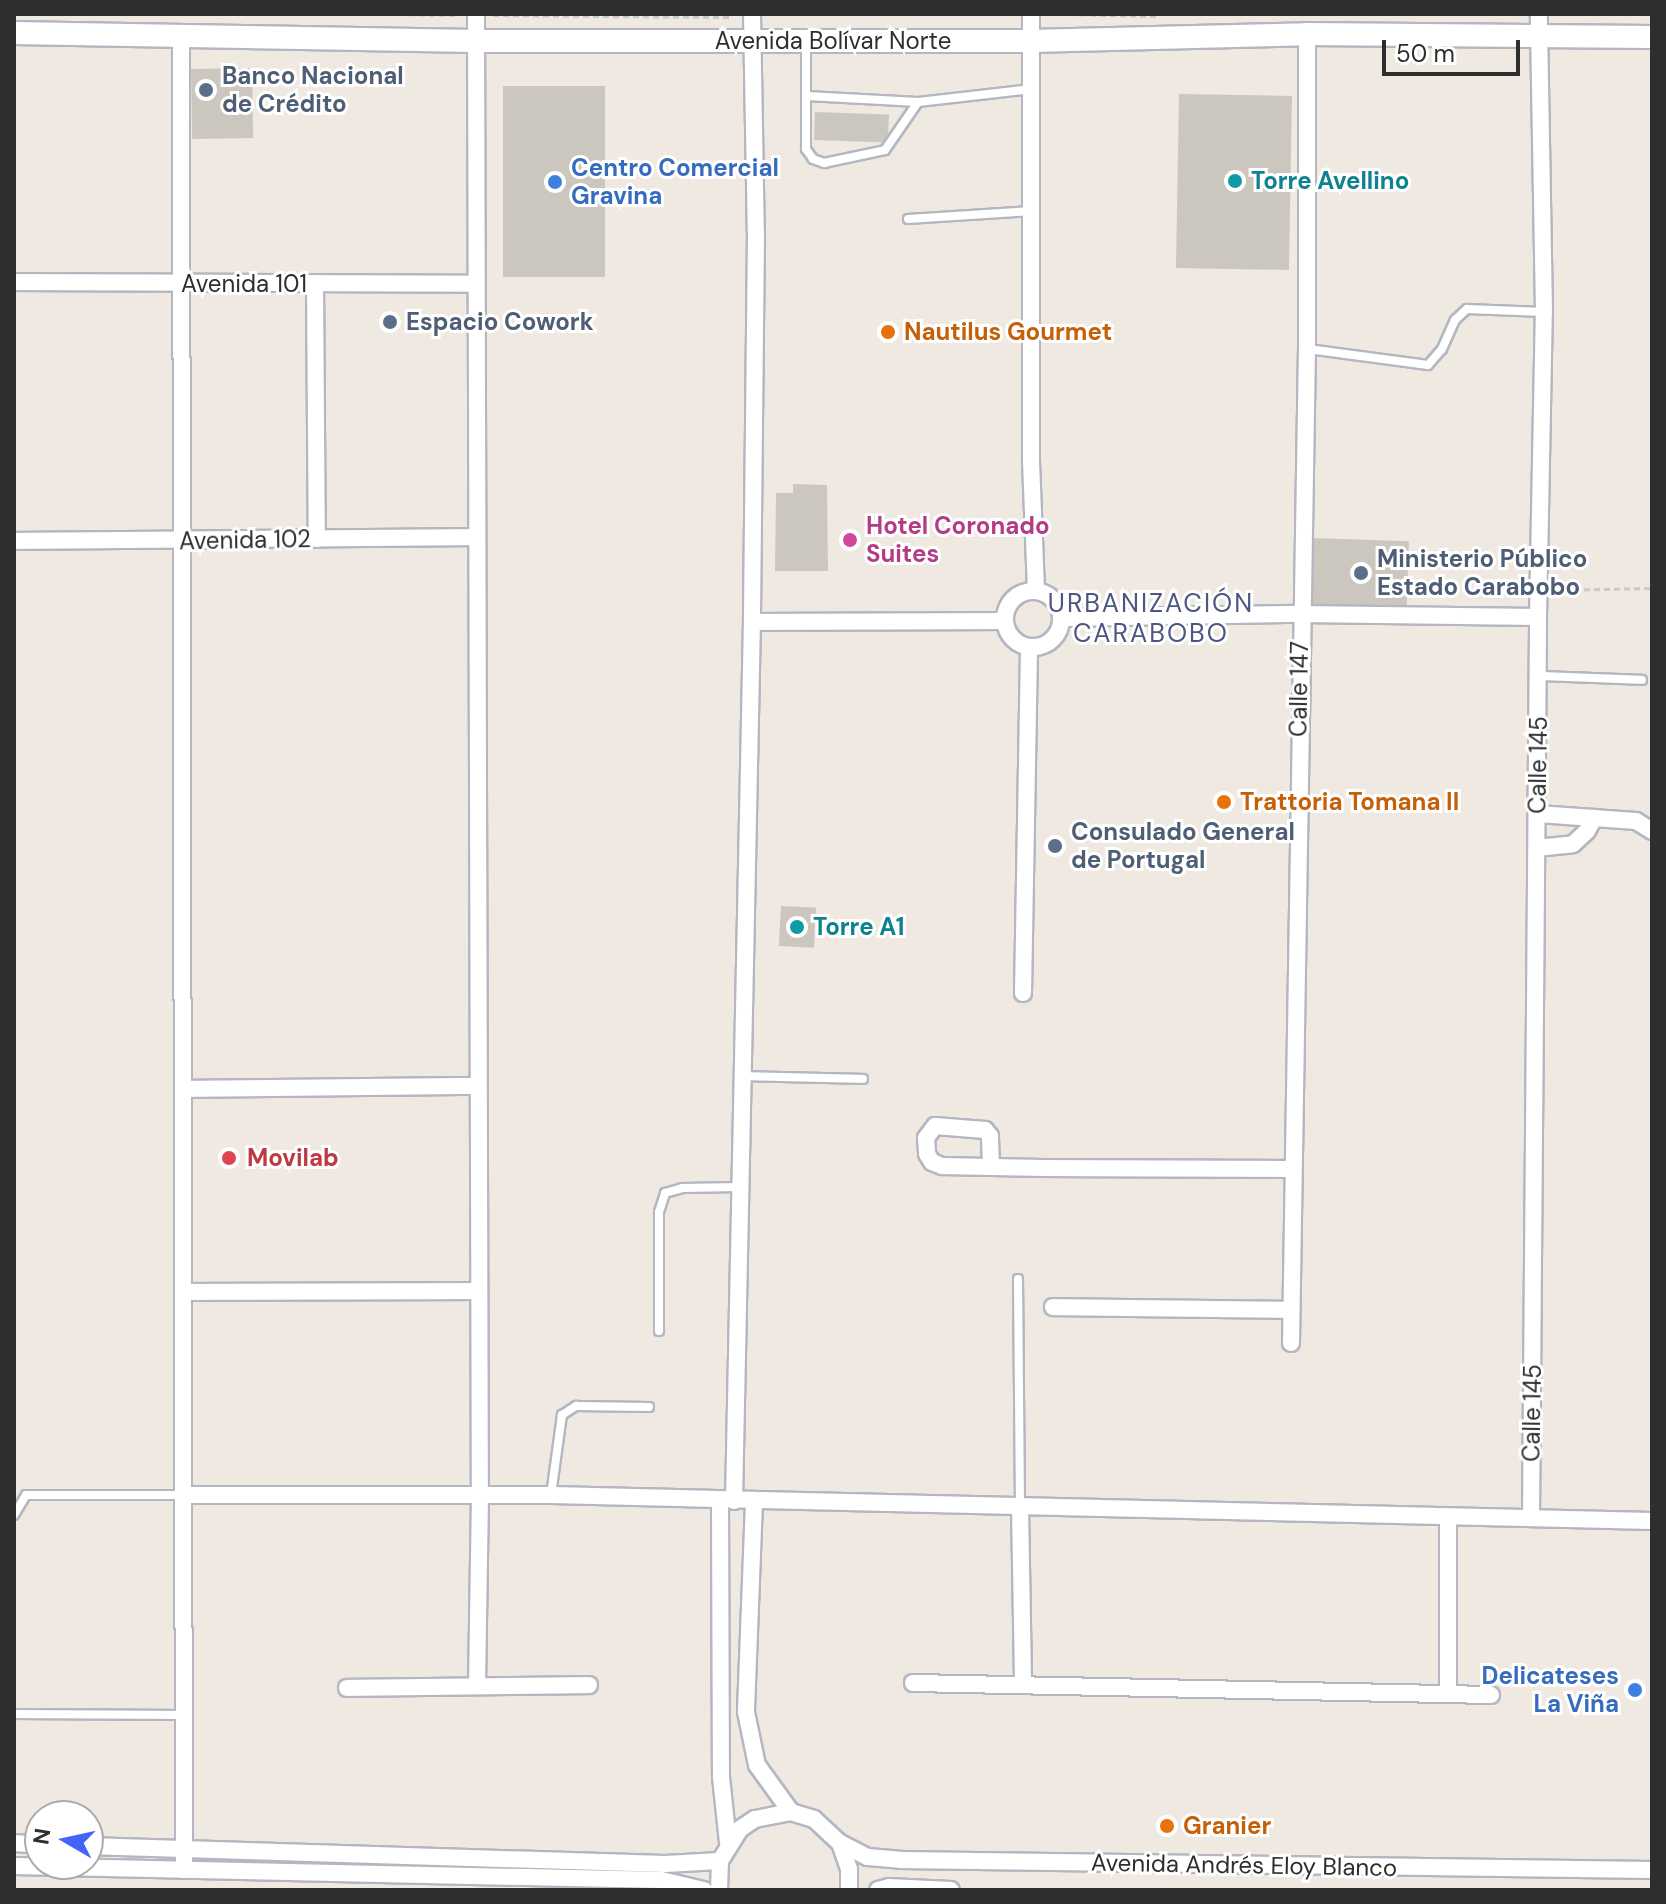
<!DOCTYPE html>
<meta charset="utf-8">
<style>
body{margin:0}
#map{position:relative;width:1666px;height:1904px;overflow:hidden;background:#efe9e1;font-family:"DM Sans",sans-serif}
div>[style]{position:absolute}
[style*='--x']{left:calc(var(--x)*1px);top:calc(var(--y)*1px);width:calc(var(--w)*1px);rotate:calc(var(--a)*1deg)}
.building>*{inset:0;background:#cbc7bf;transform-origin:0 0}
.path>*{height:3px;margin-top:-1.5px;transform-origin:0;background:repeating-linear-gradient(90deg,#c9c9c9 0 6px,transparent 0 10px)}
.roads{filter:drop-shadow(2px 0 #b4b7c1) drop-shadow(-2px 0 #b4b7c1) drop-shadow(0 2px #b4b7c1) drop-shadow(0 -2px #b4b7c1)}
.service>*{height:8px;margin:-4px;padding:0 4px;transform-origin:4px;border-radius:4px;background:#fff}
.minor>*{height:16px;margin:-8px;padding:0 8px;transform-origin:8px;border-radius:8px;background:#fff}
.minor>.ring{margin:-8px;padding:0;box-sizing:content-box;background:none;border:16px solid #fff;border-radius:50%}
.secondary>*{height:22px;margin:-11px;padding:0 11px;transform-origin:11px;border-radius:11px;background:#fff}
.dots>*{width:22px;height:22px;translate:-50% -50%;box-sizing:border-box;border:4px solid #fff;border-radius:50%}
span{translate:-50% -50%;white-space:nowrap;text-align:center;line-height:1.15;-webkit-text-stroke:6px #fff;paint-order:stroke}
.street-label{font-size:24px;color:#2e2e2e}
.service-label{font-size:24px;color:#4e5e75;font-weight:700}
.left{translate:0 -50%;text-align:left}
.shop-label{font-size:24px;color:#366cbe;font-weight:700}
.right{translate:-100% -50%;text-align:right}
.culture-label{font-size:24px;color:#0d838f;font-weight:700}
.food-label{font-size:24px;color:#c56008;font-weight:700}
.hotel-label{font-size:24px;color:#b23c85;font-weight:700}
.health-label{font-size:24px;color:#be3a42;font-weight:700}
.neighbourhood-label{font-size:26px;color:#4d5680;letter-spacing:2px}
.frame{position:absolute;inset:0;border:16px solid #2e2e2e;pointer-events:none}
.north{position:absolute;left:24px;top:1800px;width:80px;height:80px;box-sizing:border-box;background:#fff;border:2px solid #ababab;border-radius:50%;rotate:279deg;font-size:22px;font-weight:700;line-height:32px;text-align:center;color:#2e2e2e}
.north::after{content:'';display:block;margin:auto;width:28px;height:36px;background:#4264fb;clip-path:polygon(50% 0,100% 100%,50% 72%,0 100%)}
.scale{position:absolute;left:1382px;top:40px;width:138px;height:36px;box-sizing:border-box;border:4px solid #2e2e2e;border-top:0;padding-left:10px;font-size:24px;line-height:28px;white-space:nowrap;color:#2e2e2e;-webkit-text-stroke:6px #fff;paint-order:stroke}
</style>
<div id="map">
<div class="building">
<i style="left:252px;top:68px;width:70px;height:61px;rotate:89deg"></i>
<i style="left:605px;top:86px;width:191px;height:102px;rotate:90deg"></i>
<i style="left:1179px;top:94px;width:113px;height:174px;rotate:1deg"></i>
<i style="left:815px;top:112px;width:74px;height:28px;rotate:2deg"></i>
<i style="clip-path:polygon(793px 484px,827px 485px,828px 571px,775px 571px,776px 493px,793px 493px)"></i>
<i style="left:1313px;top:538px;width:96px;height:67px;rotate:2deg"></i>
<i style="left:781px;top:906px;width:35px;height:40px;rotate:3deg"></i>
</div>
<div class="path">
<i style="--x:389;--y:14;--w:68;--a:0.8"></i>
<i style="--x:1060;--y:14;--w:97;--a:1.2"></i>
<i style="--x:493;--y:15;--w:240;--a:0.5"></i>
<i style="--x:1554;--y:590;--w:98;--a:-1.2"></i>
</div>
<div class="roads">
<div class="service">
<i style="--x:806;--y:42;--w:107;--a:90"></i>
<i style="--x:806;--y:149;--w:12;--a:55"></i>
<i style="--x:813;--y:159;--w:12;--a:20"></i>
<i style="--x:824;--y:163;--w:62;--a:-12"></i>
<i style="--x:885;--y:150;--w:58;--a:-55.5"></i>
<i style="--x:807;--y:96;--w:111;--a:3.1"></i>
<i style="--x:918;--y:102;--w:115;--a:-6.5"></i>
<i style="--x:908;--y:219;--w:124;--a:-3.7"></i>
<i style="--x:1308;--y:349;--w:121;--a:7.6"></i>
<i style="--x:1428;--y:365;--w:21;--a:-49"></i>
<i style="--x:1442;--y:349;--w:32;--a:-66"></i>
<i style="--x:1455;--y:320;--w:16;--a:-43"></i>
<i style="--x:1467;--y:309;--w:77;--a:2.2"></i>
<i style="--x:1539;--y:676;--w:103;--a:2.2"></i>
<i style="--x:743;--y:1076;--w:120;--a:1.4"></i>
<i style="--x:1018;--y:1279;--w:227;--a:89.5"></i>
<i style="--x:659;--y:1331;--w:119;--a:-90"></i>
<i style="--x:659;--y:1212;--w:20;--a:-72"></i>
<i style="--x:665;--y:1193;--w:18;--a:-16"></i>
<i style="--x:682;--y:1188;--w:58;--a:-1"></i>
<i style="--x:551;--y:1495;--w:81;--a:-82.2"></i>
<i style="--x:562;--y:1415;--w:17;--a:-33"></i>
<i style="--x:576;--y:1406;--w:73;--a:0.8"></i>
<i style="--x:14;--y:1515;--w:23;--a:-59"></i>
<i style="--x:26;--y:1495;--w:158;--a:0"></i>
<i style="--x:16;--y:1714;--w:167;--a:0.3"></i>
</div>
<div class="minor">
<i style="--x:476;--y:14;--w:1481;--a:89.85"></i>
<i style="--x:480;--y:1495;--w:190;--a:90.9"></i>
<i style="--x:752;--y:14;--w:219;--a:89"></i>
<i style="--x:756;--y:233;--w:389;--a:90.6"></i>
<i style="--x:1031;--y:14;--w:447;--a:90"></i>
<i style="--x:1031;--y:461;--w:130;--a:87.8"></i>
<i style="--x:181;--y:34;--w:1836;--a:89.91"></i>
<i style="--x:14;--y:282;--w:461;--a:0.2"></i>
<i style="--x:315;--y:283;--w:256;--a:89.6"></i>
<i style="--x:14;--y:541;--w:462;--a:-0.5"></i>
<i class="ring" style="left:1005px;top:591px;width:40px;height:40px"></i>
<i style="--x:1062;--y:618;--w:238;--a:-1"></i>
<i style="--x:1300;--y:614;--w:238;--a:0.7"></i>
<i style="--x:1538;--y:814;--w:98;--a:4.1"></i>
<i style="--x:1636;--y:821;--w:19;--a:32"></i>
<i style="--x:1537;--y:848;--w:36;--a:-6"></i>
<i style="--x:1573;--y:844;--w:19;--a:-43"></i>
<i style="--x:1587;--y:831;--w:15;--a:-62"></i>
<i style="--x:1023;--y:993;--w:346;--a:-89"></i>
<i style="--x:184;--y:1089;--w:294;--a:-0.6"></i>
<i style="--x:991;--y:1167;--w:31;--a:-92"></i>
<i style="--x:990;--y:1136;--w:8;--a:-130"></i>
<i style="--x:985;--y:1130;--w:50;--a:-175.4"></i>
<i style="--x:935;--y:1126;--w:15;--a:127"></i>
<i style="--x:926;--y:1138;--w:16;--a:86"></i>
<i style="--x:927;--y:1154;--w:9;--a:58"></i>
<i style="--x:932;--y:1162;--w:11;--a:22"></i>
<i style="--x:942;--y:1166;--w:49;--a:1.2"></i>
<i style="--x:991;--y:1167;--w:53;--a:1.1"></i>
<i style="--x:1044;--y:1168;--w:249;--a:0.2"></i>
<i style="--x:184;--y:1292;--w:295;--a:-0.2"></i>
<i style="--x:1053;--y:1307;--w:238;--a:0.7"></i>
<i style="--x:1291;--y:1343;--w:994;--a:-89.08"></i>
<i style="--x:1307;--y:349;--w:315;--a:-90"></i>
<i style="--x:184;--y:1495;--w:367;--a:0"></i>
<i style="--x:551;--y:1495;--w:1101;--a:1.35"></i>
<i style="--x:720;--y:1501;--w:276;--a:89.8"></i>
<i style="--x:721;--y:1777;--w:66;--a:83.9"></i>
<i style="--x:734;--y:1501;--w:879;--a:-88.83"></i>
<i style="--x:752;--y:622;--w:253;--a:-0.2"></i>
<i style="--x:754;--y:1502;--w:210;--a:92.2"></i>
<i style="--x:746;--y:1712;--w:54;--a:78.3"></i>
<i style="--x:757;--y:1765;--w:58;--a:54.1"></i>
<i style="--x:1020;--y:1507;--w:178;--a:89"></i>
<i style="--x:1531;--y:1516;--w:899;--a:-89.55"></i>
<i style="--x:1538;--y:617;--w:305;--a:-88.9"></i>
<i style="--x:1544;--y:312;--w:298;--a:-91"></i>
<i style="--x:913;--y:1683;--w:578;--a:1.19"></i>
<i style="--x:347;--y:1688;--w:242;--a:-0.7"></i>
<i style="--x:1448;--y:1693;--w:176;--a:-90"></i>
<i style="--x:14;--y:1843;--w:26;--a:4"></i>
<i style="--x:840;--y:1843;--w:31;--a:27"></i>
<i style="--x:868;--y:1857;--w:32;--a:5"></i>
<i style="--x:900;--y:1860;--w:752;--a:0.76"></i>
<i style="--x:88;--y:1846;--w:577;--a:1.79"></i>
<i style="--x:665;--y:1864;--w:55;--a:-3.1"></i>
<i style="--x:14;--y:1866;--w:647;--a:1.24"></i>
<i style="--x:661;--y:1880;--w:44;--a:13.1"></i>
<i style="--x:719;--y:1890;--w:29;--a:-88"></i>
<i style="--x:720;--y:1861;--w:38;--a:-58"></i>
<i style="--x:740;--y:1829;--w:18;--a:-34"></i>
<i style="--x:755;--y:1819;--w:37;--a:-11"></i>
<i style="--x:791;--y:1812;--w:24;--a:17"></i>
<i style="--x:814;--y:1819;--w:35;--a:43"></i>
<i style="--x:840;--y:1843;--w:28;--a:71"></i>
<i style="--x:849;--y:1869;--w:21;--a:90"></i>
<i style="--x:878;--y:1890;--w:11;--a:-15"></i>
<i style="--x:889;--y:1887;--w:62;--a:2.8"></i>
</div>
<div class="secondary">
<i style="--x:14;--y:33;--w:461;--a:1"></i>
<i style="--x:475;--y:41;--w:555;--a:0"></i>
<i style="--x:1030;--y:41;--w:277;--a:-1.4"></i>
<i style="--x:1307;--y:34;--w:345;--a:0.5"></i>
</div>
</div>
<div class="dots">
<i style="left:206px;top:90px;background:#5c6f8a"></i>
<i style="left:1235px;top:181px;background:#0f9aa8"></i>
<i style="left:555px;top:182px;background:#3f7fe0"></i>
<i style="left:390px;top:322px;background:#5c6f8a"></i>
<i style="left:888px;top:332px;background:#e8710a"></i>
<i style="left:850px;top:540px;background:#d1479c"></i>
<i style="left:1361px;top:573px;background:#5c6f8a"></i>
<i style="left:1224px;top:802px;background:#e8710a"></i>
<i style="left:1055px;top:846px;background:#5c6f8a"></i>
<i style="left:797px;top:927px;background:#0f9aa8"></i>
<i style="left:229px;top:1158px;background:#e0444e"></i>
<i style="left:1635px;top:1690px;background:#3f7fe0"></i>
<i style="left:1167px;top:1826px;background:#e8710a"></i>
</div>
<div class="street-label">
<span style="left:833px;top:41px">Avenida Bolívar Norte</span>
<span style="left:244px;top:284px">Avenida 101</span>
<span style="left:245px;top:540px;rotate:-1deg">Avenida 102</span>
<span style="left:1299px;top:689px;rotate:-89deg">Calle 147</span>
<span style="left:1538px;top:765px;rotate:-89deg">Calle 145</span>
<span style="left:1532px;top:1413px;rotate:-89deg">Calle 145</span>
<span style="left:1244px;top:1865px;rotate:1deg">Avenida Andrés Eloy Blanco</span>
</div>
<div class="service-label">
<span class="left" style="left:222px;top:90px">Banco Nacional<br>de Crédito</span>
<span class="left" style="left:406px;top:322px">Espacio Cowork</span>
<span class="left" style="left:1377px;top:573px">Ministerio Público<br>Estado Carabobo</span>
<span class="left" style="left:1071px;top:846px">Consulado General<br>de Portugal</span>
</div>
<div class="shop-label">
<span class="left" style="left:571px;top:182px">Centro Comercial<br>Gravina</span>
<span class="right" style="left:1619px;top:1690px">Delicateses<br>La Viña</span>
</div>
<div class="culture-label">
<span class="left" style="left:1251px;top:181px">Torre Avellino</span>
<span class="left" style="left:813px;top:927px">Torre A1</span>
</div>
<div class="food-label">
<span class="left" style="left:904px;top:332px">Nautilus Gourmet</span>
<span class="left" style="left:1240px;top:802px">Trattoria Tomana II</span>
<span class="left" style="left:1183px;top:1826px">Granier</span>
</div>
<div class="hotel-label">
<span class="left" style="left:866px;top:540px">Hotel Coronado<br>Suites</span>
</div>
<div class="health-label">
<span class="left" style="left:247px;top:1158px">Movilab</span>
</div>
<div class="neighbourhood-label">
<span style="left:1151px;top:619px">URBANIZACIÓN<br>CARABOBO</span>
</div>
<div class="frame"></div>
<div class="north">N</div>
<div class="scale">50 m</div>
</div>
